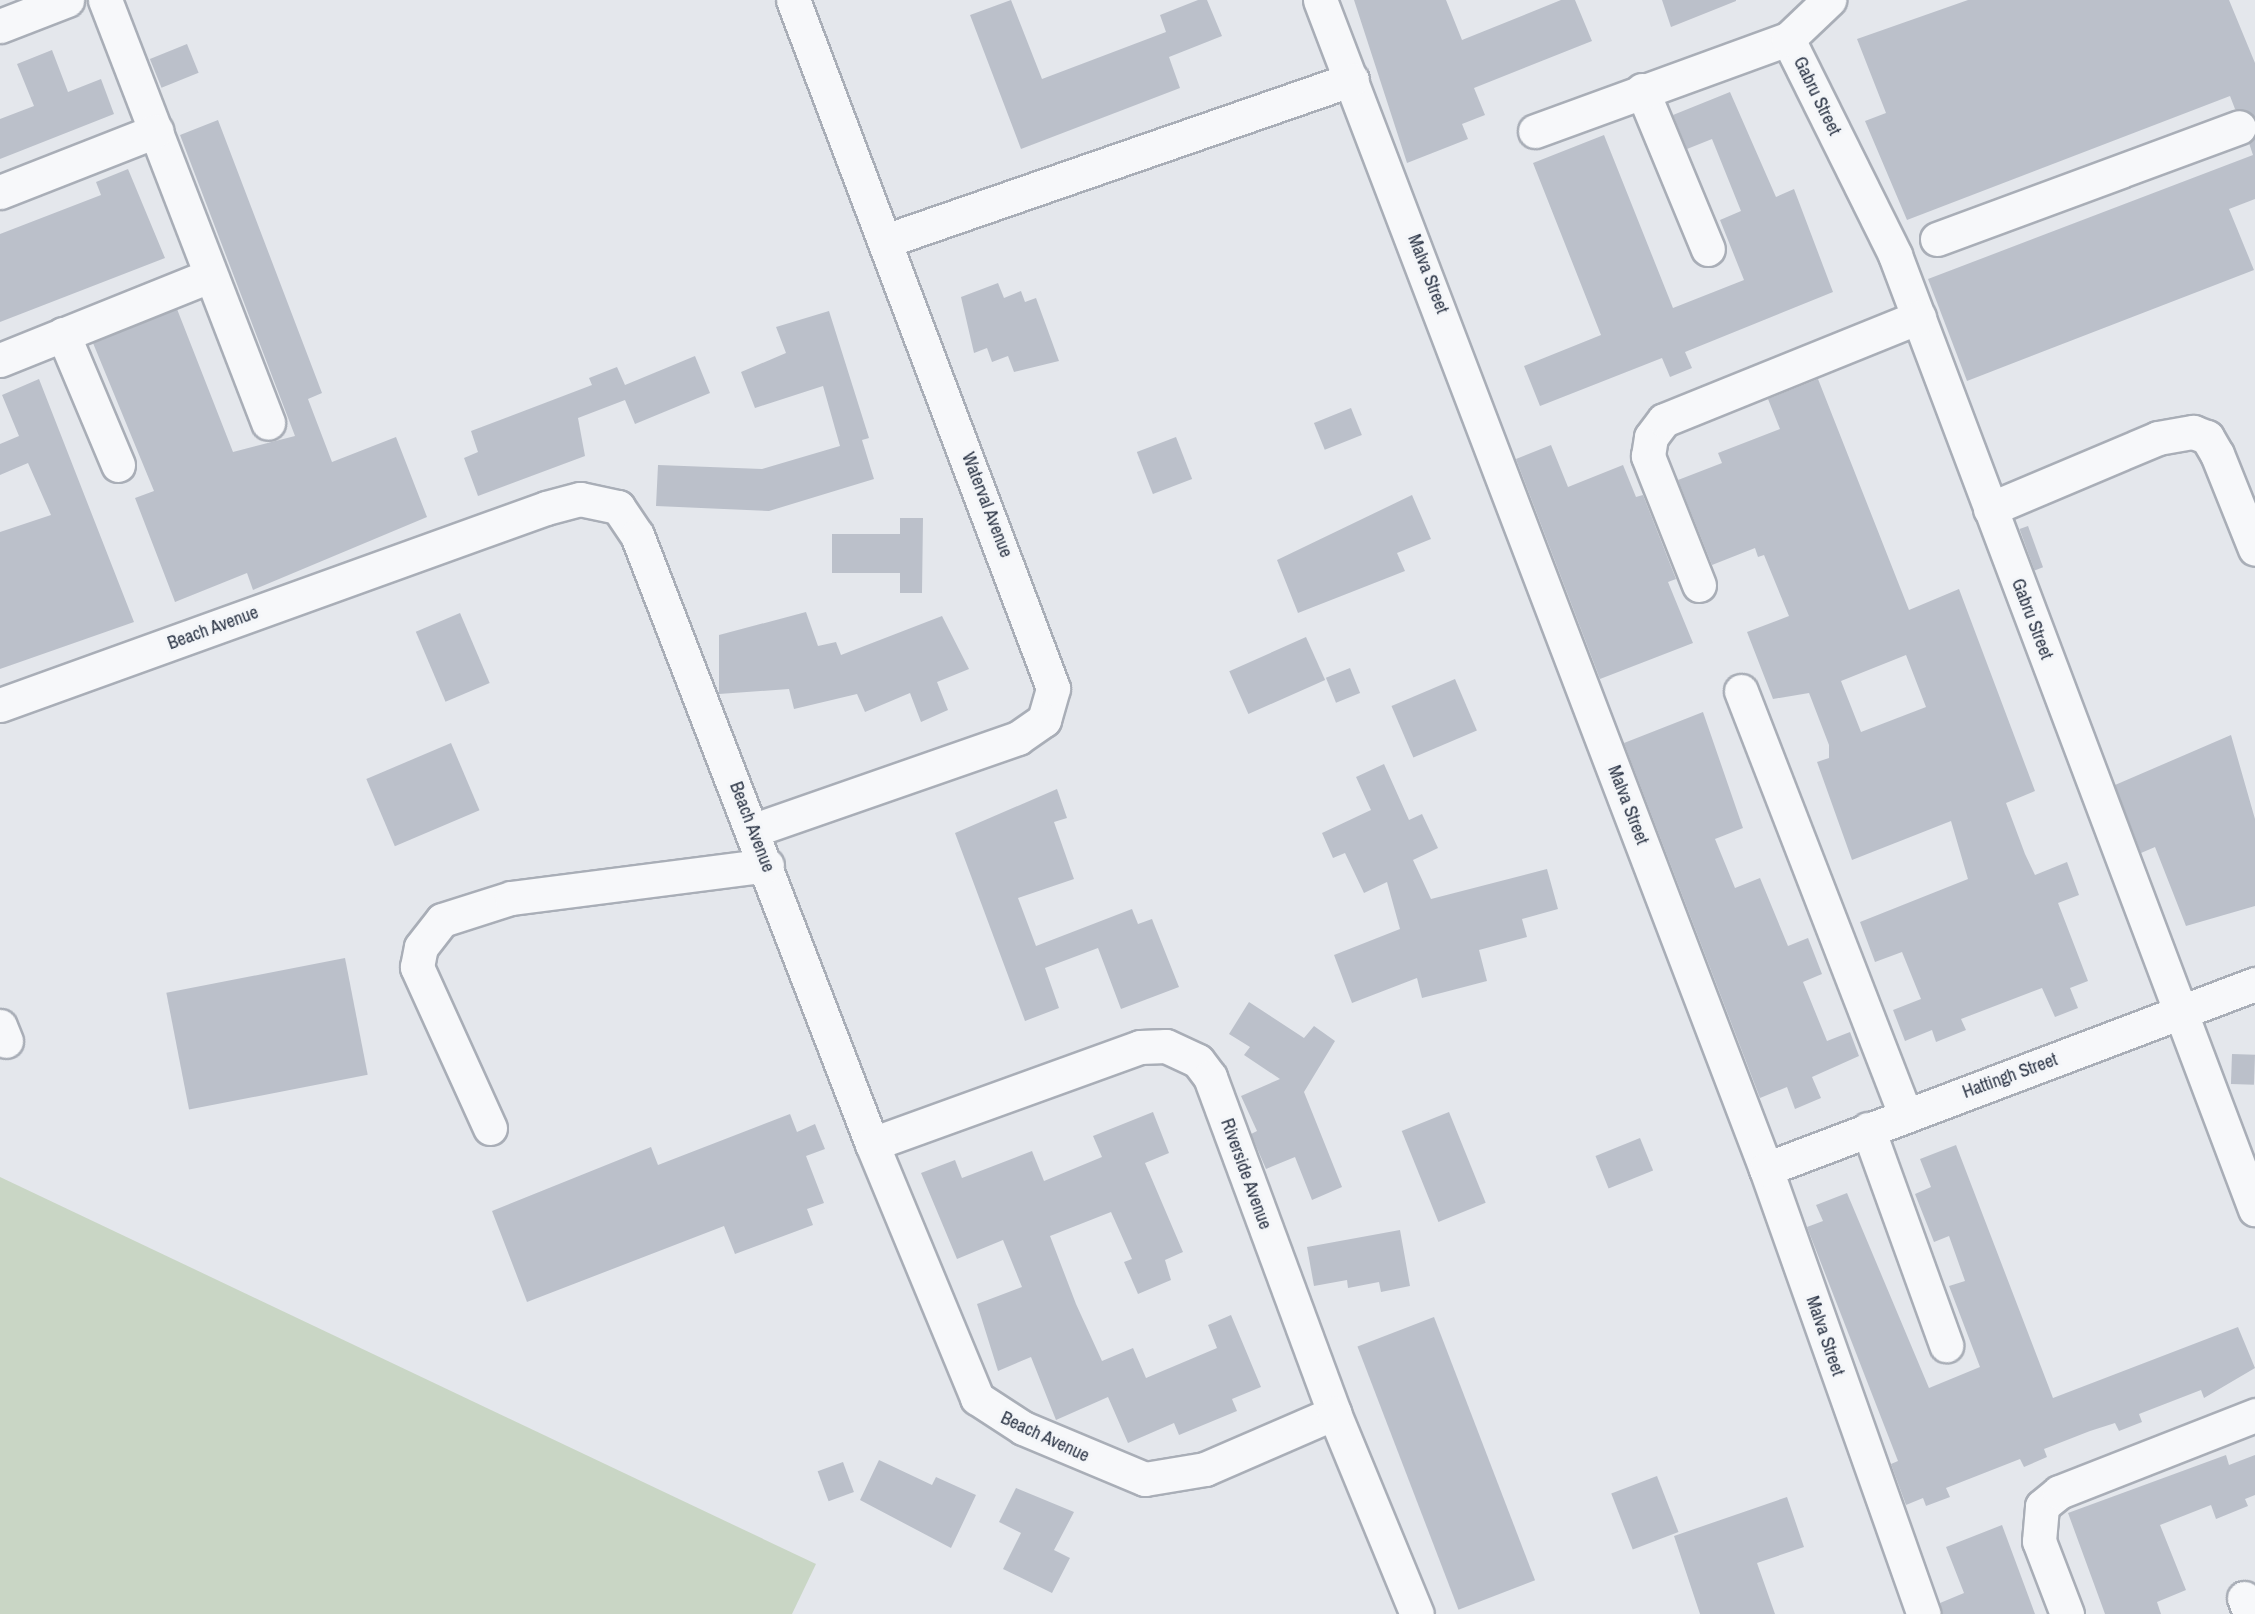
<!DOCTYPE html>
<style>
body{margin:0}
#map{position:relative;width:2255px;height:1614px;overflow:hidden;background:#e4e7ec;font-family:"Archivo Narrow",sans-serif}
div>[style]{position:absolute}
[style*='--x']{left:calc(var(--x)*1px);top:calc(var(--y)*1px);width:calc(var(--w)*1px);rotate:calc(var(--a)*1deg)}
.green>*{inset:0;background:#c9d6c5}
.building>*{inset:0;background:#bbc0ca;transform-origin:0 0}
.roads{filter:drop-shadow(2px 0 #a9aeb7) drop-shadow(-2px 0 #a9aeb7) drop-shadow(0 2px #a9aeb7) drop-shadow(0 -2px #a9aeb7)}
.minor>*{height:33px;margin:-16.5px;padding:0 16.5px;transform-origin:16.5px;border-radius:16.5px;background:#f7f8fa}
span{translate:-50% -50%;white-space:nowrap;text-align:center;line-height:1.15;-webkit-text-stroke:6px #f4f6f9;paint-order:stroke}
.street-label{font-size:18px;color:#2b3445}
</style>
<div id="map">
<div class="green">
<i style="clip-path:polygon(0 1177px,816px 1564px,792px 1614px,0 1614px)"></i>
</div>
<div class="building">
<i style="clip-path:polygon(1011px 0,1042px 79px,1166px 32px,1160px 15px,1198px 0,1207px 0,1222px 36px,1169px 57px,1180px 88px,1021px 149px,970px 15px)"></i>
<i style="clip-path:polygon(1354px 0,1446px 0,1462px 40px,1561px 0,1575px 0,1592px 41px,1474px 88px,1485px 115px,1462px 124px,1468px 139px,1407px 163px)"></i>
<i style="clip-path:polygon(1662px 0,1736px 0,1736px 1px,1671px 27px)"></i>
<i style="clip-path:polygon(1968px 0,2229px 0,2255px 63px,2255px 117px,2235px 109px,2230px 96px,1907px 220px,1865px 121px,1886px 113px,1857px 39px)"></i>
<i style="left:187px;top:44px;width:31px;height:40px;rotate:68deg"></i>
<i style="clip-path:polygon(52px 50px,68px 92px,101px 79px,114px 114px,0 159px,0 119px,34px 106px,17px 64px)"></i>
<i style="clip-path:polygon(1730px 92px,1776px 197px,1794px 189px,1833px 292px,1685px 352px,1692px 368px,1670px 377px,1662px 358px,1540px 406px,1524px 366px,1601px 335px,1533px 163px,1604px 135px,1673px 308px,1744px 280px,1720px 220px,1741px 211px,1712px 139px,1687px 149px,1673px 115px)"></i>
<i style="clip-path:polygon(218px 120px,322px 393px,308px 399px,332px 462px,396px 437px,427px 517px,253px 590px,247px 573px,175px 602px,135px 498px,154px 491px,93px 343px,177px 309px,233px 452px,295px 436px,180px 135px)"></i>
<i style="clip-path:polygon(2255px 137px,2255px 199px,2229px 209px,2254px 270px,1967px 381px,1928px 279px,2253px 155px,2249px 143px)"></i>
<i style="clip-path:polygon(128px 169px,165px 258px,0 322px,0 234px,101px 195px,96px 182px)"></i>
<i style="clip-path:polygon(998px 283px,1004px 298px,1021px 291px,1025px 302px,1036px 298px,1059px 361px,1014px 372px,1008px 356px,992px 362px,987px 348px,974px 353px,961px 297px)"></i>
<i style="clip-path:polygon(829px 311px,869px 438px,862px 440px,874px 479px,769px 511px,656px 506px,658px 465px,762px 469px,840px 446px,823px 386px,755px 408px,741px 372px,786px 353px,776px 327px)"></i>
<i style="clip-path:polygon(695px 356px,710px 393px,635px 424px,625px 400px,578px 418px,585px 456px,478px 496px,464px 458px,478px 452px,471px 431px,592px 385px,589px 378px,617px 367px,625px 385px)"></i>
<i style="clip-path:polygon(39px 379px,134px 622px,0 669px,0 532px,51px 515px,28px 463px,0 475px,0 444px,19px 436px,2px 395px)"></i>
<i style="clip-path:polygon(evenodd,1818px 379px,1909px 610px,1959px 589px,2035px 791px,2006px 803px,2025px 854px,2035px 875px,2067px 862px,2079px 895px,2058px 903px,2088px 981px,2070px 988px,2078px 1008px,2055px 1017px,2042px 988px,1961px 1019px,1966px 1030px,1936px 1042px,1932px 1030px,1905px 1041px,1893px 1010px,1921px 999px,1902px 952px,1875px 962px,1860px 922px,1968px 879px,1951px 821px,1852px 860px,1817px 762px,1829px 758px,1829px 745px,1809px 693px,1773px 699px,1747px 632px,1789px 616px,1764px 555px,1758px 557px,1755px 548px,1712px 565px,1678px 480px,1722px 463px,1718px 453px,1780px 429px,1768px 399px,1818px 379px,1906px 655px,1926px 707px,1861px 732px,1841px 681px,1906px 655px)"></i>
<i style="left:1351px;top:408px;width:29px;height:40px;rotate:68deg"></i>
<i style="left:1176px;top:437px;width:45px;height:42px;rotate:69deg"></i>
<i style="clip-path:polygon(1551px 445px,1568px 487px,1623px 465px,1636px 497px,1643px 495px,1676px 579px,1668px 582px,1693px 643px,1600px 679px,1516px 459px)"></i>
<i style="clip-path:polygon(1412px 495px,1431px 539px,1397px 553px,1405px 571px,1298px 613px,1277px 560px)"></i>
<i style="clip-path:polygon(900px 518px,923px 518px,922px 593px,900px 593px,900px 573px,832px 573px,832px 534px,900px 534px)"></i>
<i style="left:2028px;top:526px;width:44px;height:9px;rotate:70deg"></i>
<i style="clip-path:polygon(806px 612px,818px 646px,836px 642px,841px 655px,942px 616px,969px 669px,937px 682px,948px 710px,921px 722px,910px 693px,865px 712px,857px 694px,794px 709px,789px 689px,719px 694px,719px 635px)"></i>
<i style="left:460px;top:613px;width:76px;height:48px;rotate:67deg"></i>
<i style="left:1306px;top:637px;width:47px;height:84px;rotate:66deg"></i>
<i style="left:1350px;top:668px;width:27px;height:26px;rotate:68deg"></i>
<i style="left:1455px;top:679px;width:56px;height:69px;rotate:67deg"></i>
<i style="clip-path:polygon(1703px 712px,1743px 828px,1715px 839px,1735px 888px,1760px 878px,1788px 946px,1808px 938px,1822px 974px,1803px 982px,1827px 1041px,1850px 1032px,1859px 1056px,1812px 1077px,1821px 1098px,1795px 1109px,1787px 1087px,1760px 1098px,1624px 743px)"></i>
<i style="clip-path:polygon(2231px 735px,2255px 819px,2255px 906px,2186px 926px,2155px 847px,2141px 853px,2115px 785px)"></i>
<i style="left:451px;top:743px;width:73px;height:92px;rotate:67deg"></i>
<i style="clip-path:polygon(1384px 764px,1409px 820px,1422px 814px,1438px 848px,1413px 860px,1431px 899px,1547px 869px,1558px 909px,1522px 919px,1527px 937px,1479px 950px,1487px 981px,1422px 998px,1417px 978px,1352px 1003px,1334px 955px,1400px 929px,1387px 882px,1364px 893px,1345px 853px,1333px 858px,1322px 833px,1371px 810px,1356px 777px)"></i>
<i style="clip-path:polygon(1057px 789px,1067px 818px,1054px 822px,1074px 879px,1018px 898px,1036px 946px,1132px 909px,1138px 924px,1152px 919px,1179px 987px,1121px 1009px,1098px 948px,1045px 968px,1059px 1008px,1025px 1021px,955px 833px)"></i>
<i style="left:345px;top:958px;width:119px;height:182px;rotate:79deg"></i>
<i style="clip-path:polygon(1249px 1002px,1304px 1038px,1314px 1026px,1335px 1041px,1304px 1092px,1342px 1187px,1312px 1200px,1295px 1157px,1266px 1169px,1251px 1134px,1257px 1131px,1241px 1096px,1280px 1079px,1244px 1055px,1250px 1047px,1229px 1034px)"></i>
<i style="left:2232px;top:1054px;width:23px;height:30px;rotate:2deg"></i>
<i style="clip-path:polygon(1153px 1112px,1169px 1153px,1145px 1163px,1183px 1252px,1165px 1260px,1171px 1280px,1138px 1294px,1124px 1262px,1132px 1259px,1111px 1212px,1050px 1236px,1076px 1304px,1102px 1361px,1133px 1348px,1146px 1378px,1217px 1348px,1208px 1325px,1231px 1315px,1261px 1387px,1232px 1399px,1237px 1411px,1179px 1435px,1174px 1423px,1128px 1443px,1108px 1397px,1056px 1420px,1031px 1357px,998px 1371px,977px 1304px,1022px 1287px,1003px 1240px,957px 1259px,921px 1173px,955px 1160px,962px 1178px,1032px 1151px,1044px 1181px,1102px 1157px,1093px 1136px)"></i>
<i style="left:1449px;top:1112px;width:98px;height:51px;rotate:68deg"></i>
<i style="clip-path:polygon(790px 1114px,797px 1132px,815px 1124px,825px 1149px,806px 1156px,824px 1203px,807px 1209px,813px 1225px,735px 1254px,724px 1226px,527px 1302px,492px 1211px,651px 1147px,658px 1165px)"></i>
<i style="left:1640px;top:1138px;width:35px;height:48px;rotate:68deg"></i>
<i style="clip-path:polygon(1956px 1145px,2053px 1398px,2238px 1327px,2255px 1368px,2204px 1398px,2201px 1390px,2139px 1414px,2142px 1422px,2119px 1431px,2115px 1423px,2090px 1431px,2044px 1449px,2047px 1457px,2024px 1467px,2020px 1459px,1946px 1488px,1950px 1497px,1926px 1506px,1923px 1498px,1906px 1505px,1891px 1464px,1898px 1461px,1807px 1227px,1823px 1221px,1816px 1205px,1847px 1193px,1929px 1388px,1980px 1367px,1949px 1286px,1965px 1281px,1949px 1236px,1934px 1242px,1915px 1194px,1931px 1187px,1920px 1159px)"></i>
<i style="clip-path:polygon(1400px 1230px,1410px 1286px,1381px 1292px,1379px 1282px,1348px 1288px,1347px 1280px,1314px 1286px,1307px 1247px)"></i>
<i style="left:1434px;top:1317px;width:282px;height:82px;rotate:69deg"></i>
<i style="clip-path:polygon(2226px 1455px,2229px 1465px,2255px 1455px,2255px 1495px,2245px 1499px,2248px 1506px,2216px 1519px,2211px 1505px,2160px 1525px,2186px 1590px,2157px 1602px,2161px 1614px,2105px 1614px,2068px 1513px)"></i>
<i style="clip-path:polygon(879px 1460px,932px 1485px,936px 1477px,976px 1495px,951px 1548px,860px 1500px)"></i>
<i style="left:843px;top:1462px;width:32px;height:27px;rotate:70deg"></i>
<i style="left:1657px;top:1476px;width:60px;height:49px;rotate:69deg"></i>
<i style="clip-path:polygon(1016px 1488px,1074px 1512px,1054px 1550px,1070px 1558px,1052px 1593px,1003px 1569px,1021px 1533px,999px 1522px)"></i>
<i style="clip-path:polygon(1787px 1497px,1804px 1547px,1757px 1563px,1775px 1614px,1700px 1614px,1674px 1536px)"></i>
<i style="clip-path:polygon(2002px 1525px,2035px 1614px,1943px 1614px,1940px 1603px,1964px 1593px,1946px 1547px)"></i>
</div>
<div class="roads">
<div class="minor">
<i style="--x:105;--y:0;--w:453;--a:68.9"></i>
<i style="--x:1320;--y:0;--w:1251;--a:69.12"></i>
<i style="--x:1766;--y:1169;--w:472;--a:70.5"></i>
<i style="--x:0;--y:26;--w:72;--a:-21.2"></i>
<i style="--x:1788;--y:39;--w:241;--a:63.6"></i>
<i style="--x:1895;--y:255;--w:1020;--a:69.33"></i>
<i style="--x:1642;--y:90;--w:172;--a:67.5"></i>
<i style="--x:1535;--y:131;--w:269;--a:-20"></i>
<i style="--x:1788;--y:39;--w:57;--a:-43.6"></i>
<i style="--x:0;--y:192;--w:168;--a:-21.4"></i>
<i style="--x:1937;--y:239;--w:322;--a:-20.3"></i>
<i style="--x:885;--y:241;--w:494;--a:-19.1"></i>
<i style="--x:63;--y:334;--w:142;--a:67.2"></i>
<i style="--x:0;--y:360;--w:227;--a:-21.9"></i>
<i style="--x:1990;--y:509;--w:182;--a:-22.9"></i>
<i style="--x:2158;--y:438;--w:36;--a:-10"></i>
<i style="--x:2193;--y:432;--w:15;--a:20"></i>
<i style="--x:2207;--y:437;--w:20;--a:60"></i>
<i style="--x:2217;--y:454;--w:102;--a:68.2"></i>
<i style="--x:1699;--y:585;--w:139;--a:-111.6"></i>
<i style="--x:1648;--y:456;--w:19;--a:-81"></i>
<i style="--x:1651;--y:437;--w:21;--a:-53"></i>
<i style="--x:1664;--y:420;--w:275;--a:-22"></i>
<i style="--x:1741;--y:691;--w:454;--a:68.8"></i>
<i style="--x:0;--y:705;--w:580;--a:-19.84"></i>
<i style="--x:546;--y:508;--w:35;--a:-15"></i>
<i style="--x:580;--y:499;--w:39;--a:12"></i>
<i style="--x:618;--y:507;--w:34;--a:56"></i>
<i style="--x:637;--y:535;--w:653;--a:68.9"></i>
<i style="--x:872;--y:1144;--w:275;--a:67.5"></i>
<i style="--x:977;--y:1398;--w:55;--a:33.1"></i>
<i style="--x:1023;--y:1428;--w:132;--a:22.7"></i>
<i style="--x:1145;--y:1479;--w:61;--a:-9.5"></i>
<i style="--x:1205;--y:1469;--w:141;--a:-23.5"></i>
<i style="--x:754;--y:830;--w:280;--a:-19.2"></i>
<i style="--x:1018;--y:738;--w:32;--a:-35"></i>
<i style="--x:1044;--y:720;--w:33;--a:-74"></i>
<i style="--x:1053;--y:688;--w:735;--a:-110.7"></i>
<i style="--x:0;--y:1026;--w:16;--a:68"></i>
<i style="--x:490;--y:1128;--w:177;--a:-114.4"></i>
<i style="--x:417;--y:967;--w:20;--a:-79"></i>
<i style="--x:421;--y:947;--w:34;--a:-52"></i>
<i style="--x:442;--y:920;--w:72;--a:-17.7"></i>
<i style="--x:511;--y:898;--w:258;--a:-7.3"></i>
<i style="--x:1868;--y:1129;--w:230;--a:70.1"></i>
<i style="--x:872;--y:1144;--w:285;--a:-19.9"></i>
<i style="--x:1140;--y:1047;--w:26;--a:-2"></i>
<i style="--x:1166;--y:1046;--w:35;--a:25"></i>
<i style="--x:1198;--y:1061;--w:20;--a:53"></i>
<i style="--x:1210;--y:1077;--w:358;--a:69.7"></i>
<i style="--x:1334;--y:1413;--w:217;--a:67.6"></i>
<i style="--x:1766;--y:1169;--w:523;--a:-20.72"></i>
<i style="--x:2244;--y:1598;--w:17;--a:69"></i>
<i style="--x:2067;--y:1614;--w:78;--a:-111"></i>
<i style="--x:2039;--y:1541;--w:35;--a:-85"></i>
<i style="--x:2042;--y:1506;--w:22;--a:-39"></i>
<i style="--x:2059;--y:1492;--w:211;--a:-21.4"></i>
</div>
</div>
<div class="street-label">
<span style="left:1817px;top:96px;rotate:64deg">Gabru Street</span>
<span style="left:1428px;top:274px;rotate:69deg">Malva Street</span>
<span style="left:987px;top:505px;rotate:69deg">Waterval Avenue</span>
<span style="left:2032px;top:619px;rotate:69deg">Gabru Street</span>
<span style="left:213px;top:628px;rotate:-20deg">Beach Avenue</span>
<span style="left:1628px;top:805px;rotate:69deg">Malva Street</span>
<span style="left:752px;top:827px;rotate:69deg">Beach Avenue</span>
<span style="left:2010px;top:1076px;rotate:-20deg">Hattingh Street</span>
<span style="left:1246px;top:1174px;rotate:70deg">Riverside Avenue</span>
<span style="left:1825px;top:1336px;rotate:71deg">Malva Street</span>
<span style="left:1045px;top:1437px;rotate:25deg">Beach Avenue</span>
</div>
</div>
